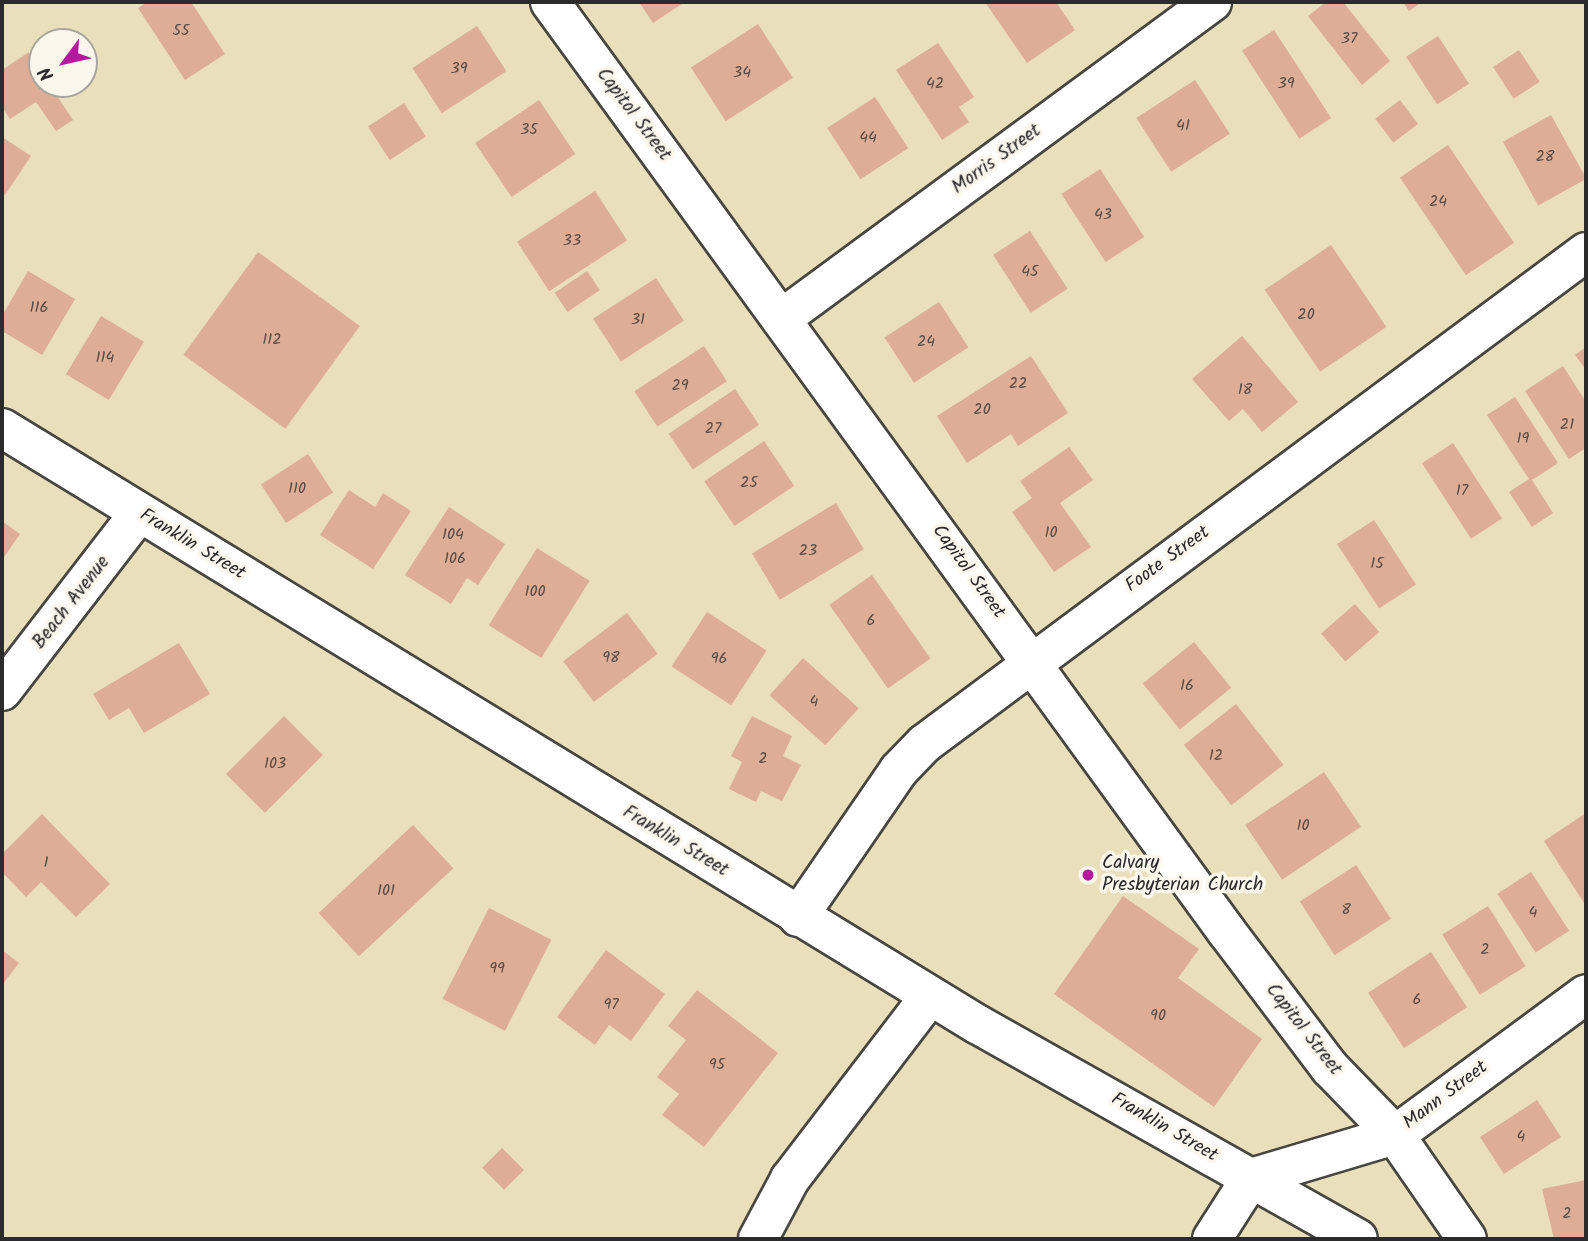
<!DOCTYPE html>
<style>
body{margin:0}
#map{position:relative;width:1588px;height:1241px;overflow:hidden;background:#e9dfbb;font-family:Kalam,sans-serif}
div>[style]{position:absolute}
[style*='--x']{left:calc(var(--x)*1px);top:calc(var(--y)*1px);width:calc(var(--w)*1px);rotate:calc(var(--a)*1deg)}
.building>*{inset:0;background:#ddad95;transform-origin:0 0}
.roads{filter:drop-shadow(2px 0 #484641) drop-shadow(-2px 0 #484641) drop-shadow(0 2px #484641) drop-shadow(0 -2px #484641)}
.minor>*{height:38px;margin:-19px;padding:0 19px;transform-origin:19px;border-radius:19px;background:#fff}
.dots>*{width:19px;height:19px;translate:-50% -50%;box-sizing:border-box;border:4px solid #fbf7ec;border-radius:50%}
span{translate:-50% -50%;white-space:nowrap;text-align:center;line-height:1.15;-webkit-text-stroke:7px #fbf7ec;paint-order:stroke}
.number-label{font-size:16px;color:#584c46}
.number-label span{-webkit-text-stroke-width:0}
.street-label{font-size:19px;color:#2b2b2b}
.poi-label{font-size:19px;color:#2b2b2b}
.left{translate:0 -50%;text-align:left}
.frame{position:absolute;inset:0;border:4px solid #2b2b2b;pointer-events:none}
.north{position:absolute;left:28px;top:28px;width:70px;height:70px;box-sizing:border-box;background:#fbf7ec;border:2px solid #a8a59f;border-radius:50%;rotate:237deg;font-size:19px;font-weight:700;line-height:28px;text-align:center;color:#2b2b2b}
.north::after{content:'';display:block;margin:auto;width:24px;height:32px;background:#b5179e;clip-path:polygon(50% 0,100% 100%,50% 72%,0 100%)}
</style>
<div id="map">
<div class="building">
<i style="clip-path:polygon(147px 2px,191px 2px,225px 54px,185px 80px,138px 8px)"></i>
<i style="clip-path:polygon(639px 2px,685px 2px,653px 23px)"></i>
<i style="clip-path:polygon(985px 2px,1056px 2px,1075px 30px,1027px 63px)"></i>
<i style="clip-path:polygon(1326px 2px,1343px 2px,1390px 61px,1362px 85px,1308px 16px)"></i>
<i style="clip-path:polygon(1403px 2px,1422px 2px,1409px 11px)"></i>
<i style="left:758px;top:24px;width:64px;height:80px;rotate:57deg"></i>
<i style="left:477px;top:26px;width:54px;height:77px;rotate:57deg"></i>
<i style="left:1274px;top:30px;width:105px;height:38px;rotate:57deg"></i>
<i style="left:1438px;top:36px;width:57px;height:38px;rotate:57deg"></i>
<i style="clip-path:polygon(938px 43px,974px 97px,959px 107px,969px 122px,942px 140px,896px 70px)"></i>
<i style="left:1519px;top:50px;width:38px;height:31px;rotate:57deg"></i>
<i style="clip-path:polygon(29px 52px,42px 84px,49px 84px,73px 120px,56px 131px,36px 102px,10px 119px,2px 107px,2px 70px)"></i>
<i style="left:1195px;top:80px;width:64px;height:70px;rotate:57deg"></i>
<i style="left:875px;top:97px;width:61px;height:57px;rotate:57deg"></i>
<i style="left:539px;top:100px;width:65px;height:77px;rotate:56deg"></i>
<i style="left:1400px;top:100px;width:30px;height:31px;rotate:53deg"></i>
<i style="left:404px;top:103px;width:40px;height:43px;rotate:57deg"></i>
<i style="left:1551px;top:115px;width:73px;height:55px;rotate:61deg"></i>
<i style="clip-path:polygon(2px 137px,31px 156px,5px 195px,2px 193px)"></i>
<i style="left:1448px;top:145px;width:118px;height:58px;rotate:56deg"></i>
<i style="left:1100px;top:169px;width:81px;height:46px;rotate:57deg"></i>
<i style="left:595px;top:191px;width:59px;height:93px;rotate:57deg"></i>
<i style="left:1030px;top:231px;width:69px;height:44px;rotate:57deg"></i>
<i style="left:1331px;top:245px;width:99px;height:80px;rotate:56deg"></i>
<i style="left:258px;top:252px;width:126px;height:127px;rotate:36deg"></i>
<i style="clip-path:polygon(28px 271px,75px 299px,42px 355px,2px 331px,2px 316px)"></i>
<i style="left:587px;top:271px;width:23px;height:39px;rotate:56deg"></i>
<i style="left:656px;top:278px;width:51px;height:75px;rotate:57deg"></i>
<i style="left:939px;top:302px;width:54px;height:65px;rotate:57deg"></i>
<i style="left:101px;top:316px;width:50px;height:68px;rotate:31deg"></i>
<i style="clip-path:polygon(1242px 336px,1298px 402px,1262px 432px,1243px 409px,1229px 421px,1192px 379px)"></i>
<i style="left:704px;top:346px;width:42px;height:83px;rotate:57deg"></i>
<i style="clip-path:polygon(1586px 347px,1586px 370px,1575px 355px)"></i>
<i style="clip-path:polygon(1031px 356px,1068px 413px,1018px 446px,1011px 434px,967px 463px,937px 416px)"></i>
<i style="clip-path:polygon(1563px 366px,1586px 402px,1586px 448px,1569px 459px,1525px 391px)"></i>
<i style="left:735px;top:389px;width:43px;height:80px;rotate:56deg"></i>
<i style="clip-path:polygon(1515px 397px,1558px 463px,1532px 480px,1553px 513px,1532px 527px,1509px 492px,1529px 479px,1487px 415px)"></i>
<i style="left:764px;top:441px;width:54px;height:72px;rotate:56deg"></i>
<i style="left:1453px;top:443px;width:90px;height:37px;rotate:57deg"></i>
<i style="clip-path:polygon(1069px 447px,1093px 480px,1060px 503px,1091px 547px,1054px 572px,1012px 512px,1032px 498px,1020px 481px)"></i>
<i style="left:308px;top:454px;width:46px;height:56px;rotate:57deg"></i>
<i style="clip-path:polygon(349px 490px,375px 507px,383px 493px,411px 511px,373px 569px,320px 535px)"></i>
<i style="left:836px;top:503px;width:54px;height:98px;rotate:59deg"></i>
<i style="clip-path:polygon(449px 507px,505px 544px,478px 585px,467px 578px,451px 604px,405px 575px)"></i>
<i style="left:1374px;top:520px;width:77px;height:44px;rotate:57deg"></i>
<i style="clip-path:polygon(2px 521px,20px 534px,2px 560px)"></i>
<i style="left:537px;top:548px;width:62px;height:91px;rotate:32deg"></i>
<i style="left:872px;top:575px;width:102px;height:52px;rotate:55deg"></i>
<i style="left:1355px;top:604px;width:37px;height:45px;rotate:49deg"></i>
<i style="left:707px;top:612px;width:71px;height:65px;rotate:33deg"></i>
<i style="left:627px;top:613px;width:51px;height:80px;rotate:53deg"></i>
<i style="left:1194px;top:642px;width:59px;height:66px;rotate:51deg"></i>
<i style="clip-path:polygon(179px 643px,210px 694px,144px 733px,129px 708px,109px 720px,93px 694px)"></i>
<i style="left:803px;top:658px;width:75px;height:50px;rotate:42deg"></i>
<i style="left:1236px;top:704px;width:77px;height:66px;rotate:52deg"></i>
<i style="left:284px;top:716px;width:55px;height:82px;rotate:45deg"></i>
<i style="clip-path:polygon(752px 716px,792px 736px,783px 756px,801px 765px,782px 801px,761px 791px,756px 802px,729px 789px,742px 762px,731px 756px)"></i>
<i style="left:1324px;top:772px;width:66px;height:95px;rotate:56deg"></i>
<i style="clip-path:polygon(1586px 813px,1586px 906px,1544px 841px)"></i>
<i style="clip-path:polygon(42px 814px,110px 884px,76px 917px,41px 882px,26px 897px,2px 872px,2px 854px)"></i>
<i style="left:413px;top:825px;width:59px;height:129px;rotate:47deg"></i>
<i style="left:1356px;top:865px;width:64px;height:67px;rotate:57deg"></i>
<i style="left:1531px;top:872px;width:70px;height:40px;rotate:57deg"></i>
<i style="clip-path:polygon(1123px 896px,1199px 949px,1178px 978px,1262px 1039px,1214px 1107px,1054px 994px)"></i>
<i style="left:1488px;top:906px;width:71px;height:54px;rotate:58deg"></i>
<i style="left:489px;top:908px;width:70px;height:102px;rotate:27deg"></i>
<i style="clip-path:polygon(2px 950px,19px 963px,2px 985px)"></i>
<i style="clip-path:polygon(606px 950px,665px 994px,631px 1041px,609px 1025px,595px 1045px,557px 1017px)"></i>
<i style="left:1431px;top:952px;width:66px;height:75px;rotate:57deg"></i>
<i style="clip-path:polygon(697px 990px,778px 1053px,704px 1147px,662px 1115px,679px 1094px,657px 1077px,686px 1040px,668px 1026px)"></i>
<i style="left:1537px;top:1100px;width:44px;height:68px;rotate:57deg"></i>
<i style="left:502px;top:1148px;width:31px;height:28px;rotate:45deg"></i>
<i style="clip-path:polygon(1586px 1180px,1586px 1238px,1554px 1239px,1542px 1189px)"></i>
</div>
<div class="roads">
<div class="minor">
<i style="--x:550;--y:2;--w:1150;--a:53.95"></i>
<i style="--x:1227;--y:932;--w:171;--a:52.9"></i>
<i style="--x:1330;--y:1068;--w:93;--a:45.9"></i>
<i style="--x:1395;--y:1135;--w:126;--a:55.3"></i>
<i style="--x:781;--y:319;--w:535;--a:-36.33"></i>
<i style="--x:2;--y:428;--w:1143;--a:31.44"></i>
<i style="--x:977;--y:1024;--w:437;--a:29.4"></i>
<i style="--x:2;--y:691;--w:225;--a:-52.4"></i>
<i style="--x:798;--y:917;--w:178;--a:-55.5"></i>
<i style="--x:899;--y:770;--w:36;--a:-46"></i>
<i style="--x:924;--y:744;--w:825;--a:-36.62"></i>
<i style="--x:758;--y:1239;--w:68;--a:-61.9"></i>
<i style="--x:790;--y:1179;--w:230;--a:-52.6"></i>
<i style="--x:1212;--y:1239;--w:72;--a:-57.4"></i>
<i style="--x:1251;--y:1178;--w:150;--a:-16.6"></i>
<i style="--x:1395;--y:1135;--w:237;--a:-36.4"></i>
</div>
</div>
<div class="dots">
<i style="left:1088px;top:875px;background:#b5179e"></i>
</div>
<div class="number-label">
<span style="left:181px;top:31px">55</span>
<span style="left:1349px;top:39px">37</span>
<span style="left:459px;top:69px">39</span>
<span style="left:742px;top:73px">34</span>
<span style="left:935px;top:84px">42</span>
<span style="left:1286px;top:84px">39</span>
<span style="left:1183px;top:126px">41</span>
<span style="left:529px;top:130px">35</span>
<span style="left:868px;top:138px">44</span>
<span style="left:1545px;top:157px">28</span>
<span style="left:1438px;top:202px">24</span>
<span style="left:1103px;top:215px">43</span>
<span style="left:572px;top:241px">33</span>
<span style="left:1030px;top:272px">45</span>
<span style="left:39px;top:308px">116</span>
<span style="left:1306px;top:315px">20</span>
<span style="left:638px;top:320px">31</span>
<span style="left:272px;top:340px">112</span>
<span style="left:926px;top:342px">24</span>
<span style="left:105px;top:358px">114</span>
<span style="left:1018px;top:384px">22</span>
<span style="left:680px;top:386px">29</span>
<span style="left:1245px;top:390px">18</span>
<span style="left:982px;top:410px">20</span>
<span style="left:1567px;top:425px">21</span>
<span style="left:713px;top:429px">27</span>
<span style="left:1523px;top:439px">19</span>
<span style="left:749px;top:483px">25</span>
<span style="left:297px;top:489px">110</span>
<span style="left:1462px;top:491px">17</span>
<span style="left:1051px;top:533px">10</span>
<span style="left:453px;top:535px">104</span>
<span style="left:808px;top:551px">23</span>
<span style="left:455px;top:559px">106</span>
<span style="left:1377px;top:564px">15</span>
<span style="left:535px;top:592px">100</span>
<span style="left:871px;top:621px">6</span>
<span style="left:611px;top:658px">98</span>
<span style="left:719px;top:659px">96</span>
<span style="left:1187px;top:686px">16</span>
<span style="left:814px;top:702px">4</span>
<span style="left:1216px;top:756px">12</span>
<span style="left:763px;top:759px">2</span>
<span style="left:275px;top:764px">103</span>
<span style="left:1303px;top:826px">10</span>
<span style="left:46px;top:863px">1</span>
<span style="left:386px;top:891px">101</span>
<span style="left:1346px;top:910px">8</span>
<span style="left:1533px;top:913px">4</span>
<span style="left:1485px;top:950px">2</span>
<span style="left:497px;top:969px">99</span>
<span style="left:1417px;top:1000px">6</span>
<span style="left:611px;top:1005px">97</span>
<span style="left:1158px;top:1016px">90</span>
<span style="left:717px;top:1065px">95</span>
<span style="left:1521px;top:1137px">4</span>
<span style="left:1567px;top:1214px">2</span>
</div>
<div class="street-label">
<span style="left:633px;top:115px;rotate:53deg">Capitol Street</span>
<span style="left:997px;top:160px;rotate:-36deg">Morris Street</span>
<span style="left:192px;top:545px;rotate:31deg">Franklin Street</span>
<span style="left:1168px;top:560px;rotate:-36deg">Foote Street</span>
<span style="left:968px;top:572px;rotate:54deg">Capitol Street</span>
<span style="left:72px;top:603px;rotate:-52deg">Beach Avenue</span>
<span style="left:675px;top:842px;rotate:31deg">Franklin Street</span>
<span style="left:1303px;top:1030px;rotate:52deg">Capitol Street</span>
<span style="left:1446px;top:1096px;rotate:-37deg">Mann Street</span>
<span style="left:1164px;top:1128px;rotate:30deg">Franklin Street</span>
</div>
<div class="poi-label">
<span class="left" style="left:1102px;top:875px">Calvary<br>Presbyterian Church</span>
</div>
<div class="frame"></div>
<div class="north">N</div>
</div>
